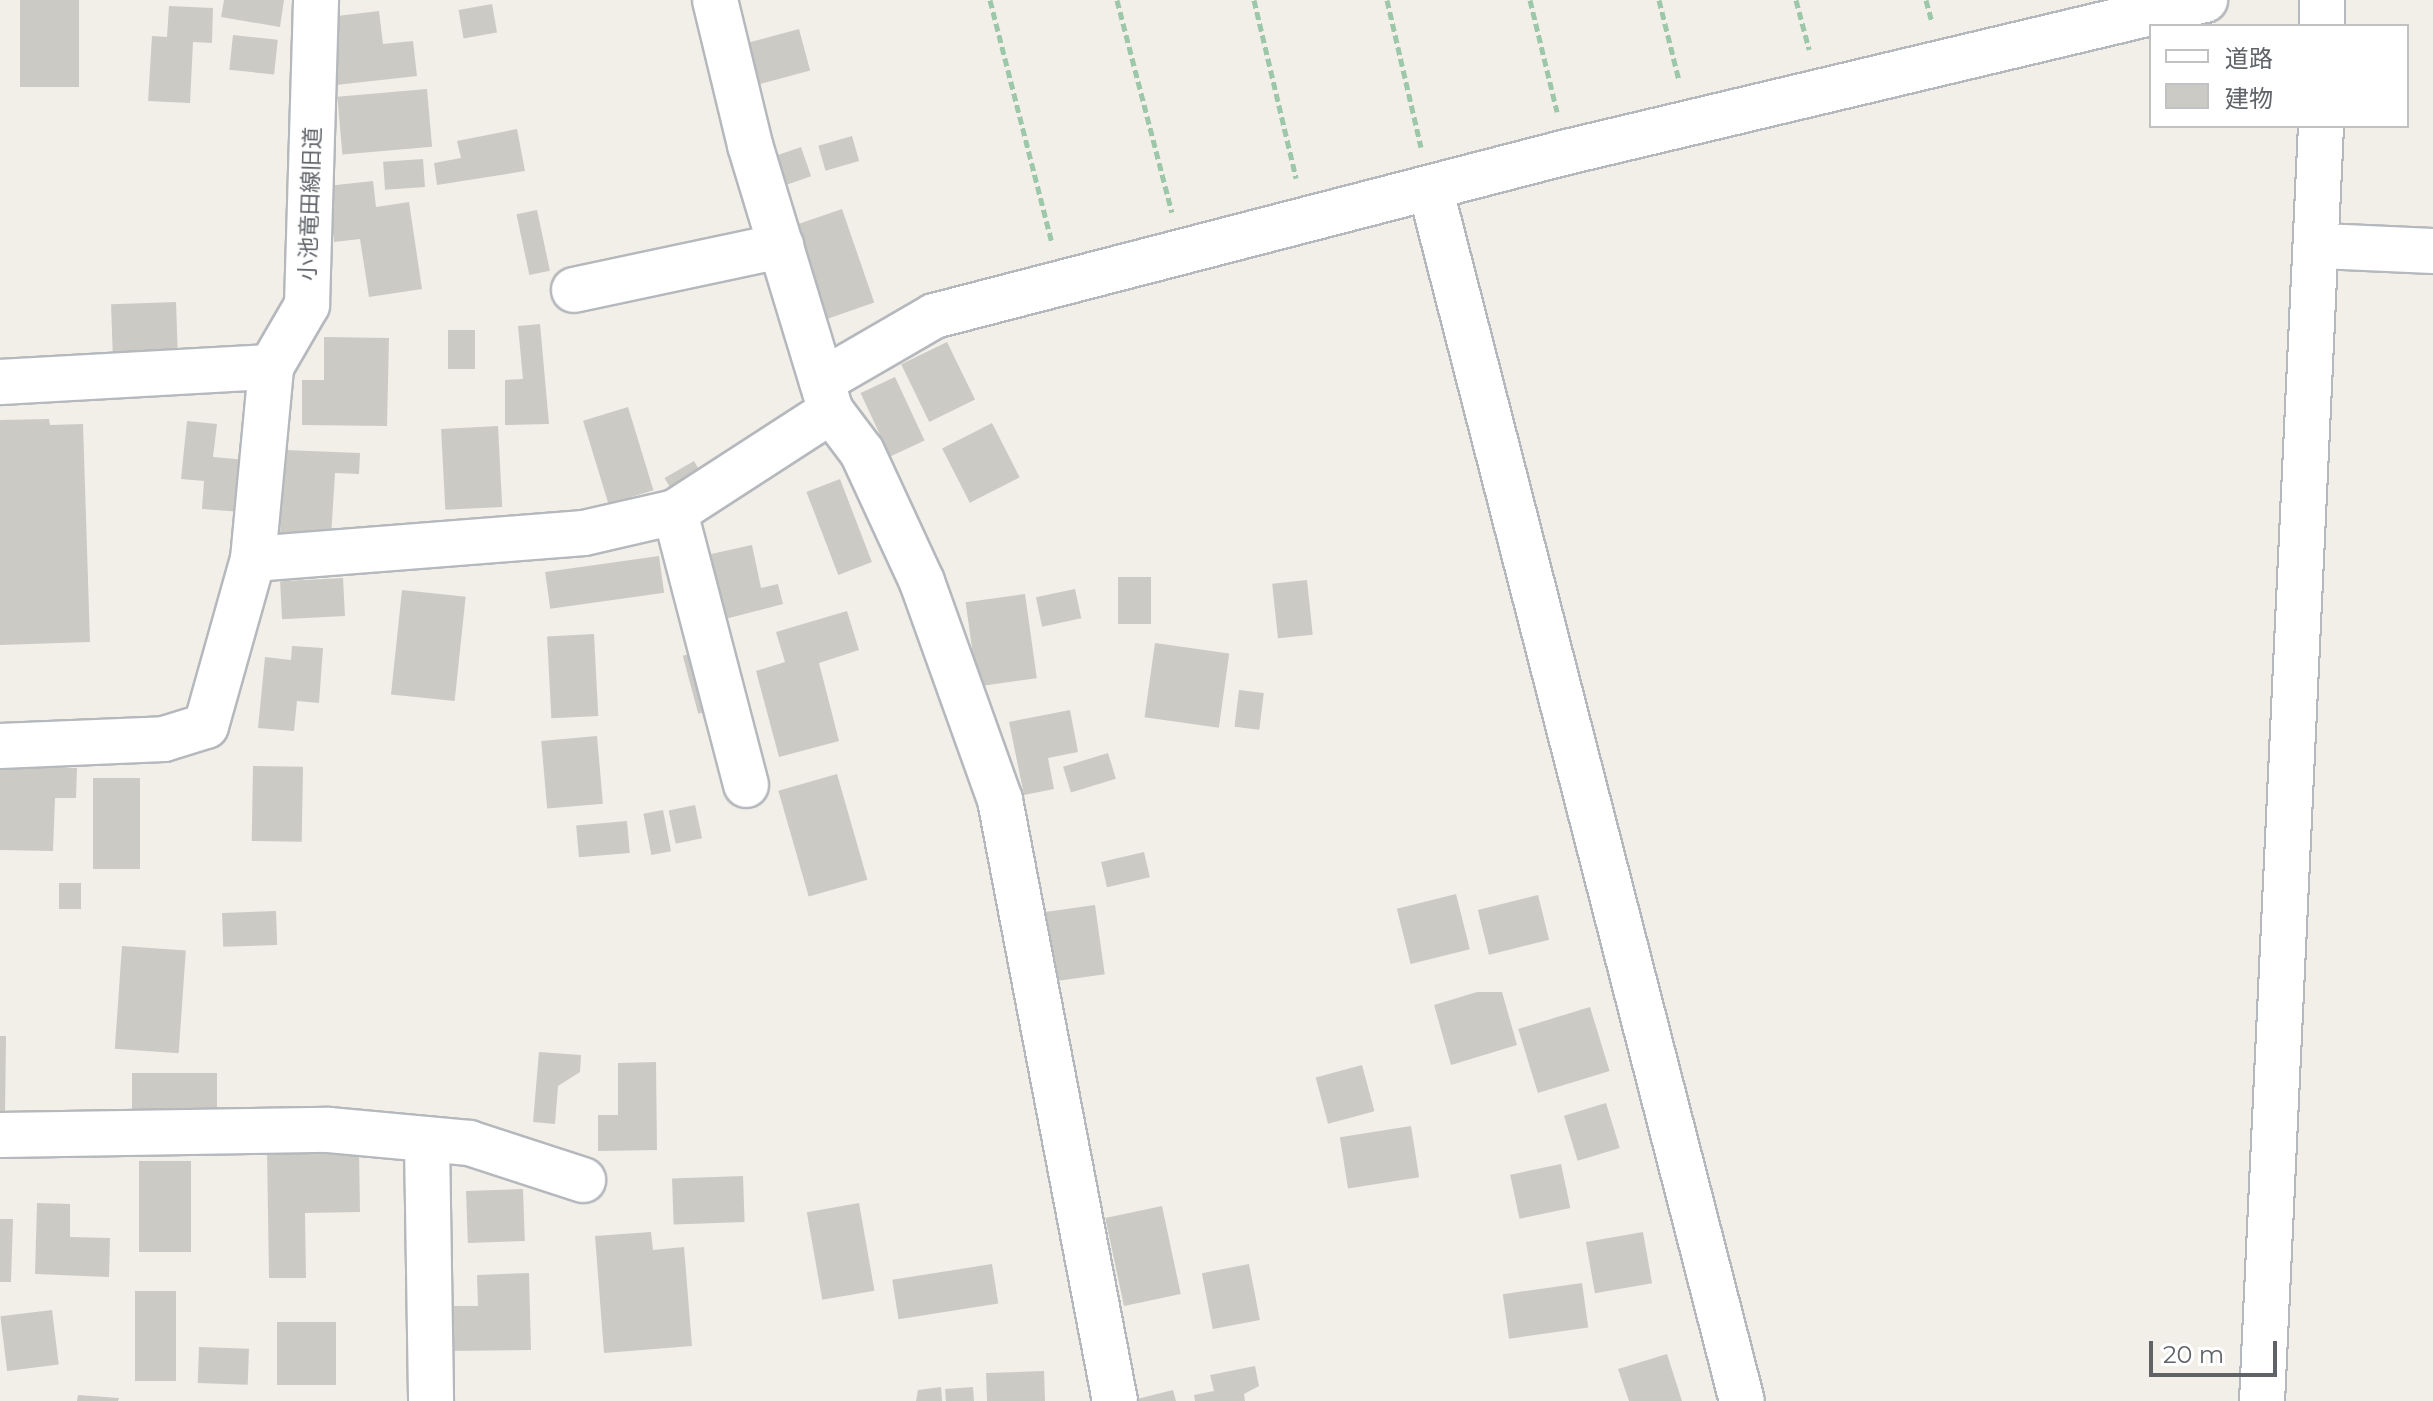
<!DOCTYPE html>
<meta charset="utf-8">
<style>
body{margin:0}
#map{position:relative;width:2433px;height:1401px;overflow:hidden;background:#f1efe8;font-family:Montserrat,"Noto Sans JP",sans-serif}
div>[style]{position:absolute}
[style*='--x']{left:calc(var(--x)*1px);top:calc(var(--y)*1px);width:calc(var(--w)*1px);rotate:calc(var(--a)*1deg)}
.building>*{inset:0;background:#cccac5;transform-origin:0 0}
.path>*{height:5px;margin-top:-2.5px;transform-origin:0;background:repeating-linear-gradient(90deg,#9cc7a9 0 8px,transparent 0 12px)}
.roads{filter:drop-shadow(2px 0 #b5b8bc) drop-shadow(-2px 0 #b5b8bc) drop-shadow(0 2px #b5b8bc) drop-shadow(0 -2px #b5b8bc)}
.minor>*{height:44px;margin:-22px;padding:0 22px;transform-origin:22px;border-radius:22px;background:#fff}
span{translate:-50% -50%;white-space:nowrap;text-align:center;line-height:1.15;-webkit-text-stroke:8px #fff;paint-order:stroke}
.street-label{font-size:22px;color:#5f6368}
.legend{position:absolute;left:2149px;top:24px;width:260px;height:104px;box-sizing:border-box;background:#fff;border:2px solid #bfc1c3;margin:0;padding:10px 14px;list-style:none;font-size:24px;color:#5f6368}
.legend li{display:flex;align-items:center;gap:16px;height:40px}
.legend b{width:40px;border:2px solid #bfc1c3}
.scale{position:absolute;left:2149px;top:1341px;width:128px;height:36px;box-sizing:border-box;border:4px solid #5f6368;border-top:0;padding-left:10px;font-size:24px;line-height:28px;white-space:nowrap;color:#5f6368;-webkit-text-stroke:6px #fff;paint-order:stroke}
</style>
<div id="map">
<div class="building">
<i style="left:20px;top:0;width:59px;height:87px"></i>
<i style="clip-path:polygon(224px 0,284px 0,280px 27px,221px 17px)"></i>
<i style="left:492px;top:4px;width:29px;height:34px;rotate:80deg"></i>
<i style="clip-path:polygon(169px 6px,213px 8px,212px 43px,193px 42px,190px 103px,148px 101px,152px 36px,167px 37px)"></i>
<i style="clip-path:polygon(379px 11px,383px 44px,413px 41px,417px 76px,336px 85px,329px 17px)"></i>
<i style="left:799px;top:29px;width:43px;height:54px;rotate:75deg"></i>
<i style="left:233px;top:35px;width:45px;height:35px;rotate:6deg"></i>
<i style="left:427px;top:89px;width:58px;height:90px;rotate:85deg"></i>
<i style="clip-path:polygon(517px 129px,525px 171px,437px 185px,434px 163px,461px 158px,457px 141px)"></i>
<i style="left:852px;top:136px;width:26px;height:35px;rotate:74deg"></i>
<i style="left:801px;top:147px;width:31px;height:32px;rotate:71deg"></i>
<i style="left:423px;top:159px;width:28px;height:40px;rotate:86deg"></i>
<i style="clip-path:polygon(373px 181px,376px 207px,409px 202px,422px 289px,369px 297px,360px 239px,334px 242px,327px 186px)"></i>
<i style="left:842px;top:209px;width:99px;height:50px;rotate:71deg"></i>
<i style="left:537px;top:210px;width:62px;height:21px;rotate:78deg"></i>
<i style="left:176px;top:302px;width:58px;height:65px;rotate:88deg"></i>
<i style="clip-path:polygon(540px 324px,549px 424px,505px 425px,505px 380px,523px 379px,518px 326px)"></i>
<i style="left:448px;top:330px;width:27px;height:39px"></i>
<i style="clip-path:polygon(324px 337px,389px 338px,387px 426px,302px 425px,302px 380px,324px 380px)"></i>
<i style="left:947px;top:342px;width:64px;height:51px;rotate:64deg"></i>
<i style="left:895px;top:377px;width:70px;height:38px;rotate:65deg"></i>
<i style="left:628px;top:407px;width:87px;height:47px;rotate:73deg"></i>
<i style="clip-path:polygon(49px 419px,50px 425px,83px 424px,90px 642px,0 645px,0 420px)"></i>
<i style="clip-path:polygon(187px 421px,217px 424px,213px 457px,247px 460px,242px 512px,202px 509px,204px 481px,181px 479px)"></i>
<i style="left:992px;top:423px;width:61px;height:56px;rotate:63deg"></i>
<i style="left:498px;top:426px;width:81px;height:57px;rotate:87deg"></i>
<i style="clip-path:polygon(285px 450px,360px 453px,359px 474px,335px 473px,331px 537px,280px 534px)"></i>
<i style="left:694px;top:461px;width:22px;height:34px;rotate:60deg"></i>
<i style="left:840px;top:479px;width:89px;height:36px;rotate:69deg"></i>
<i style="clip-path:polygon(752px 545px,761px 588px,778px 584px,783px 604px,725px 619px,711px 554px)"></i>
<i style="left:659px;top:556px;width:37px;height:115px;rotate:82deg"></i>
<i style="left:1118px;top:577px;width:33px;height:47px"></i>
<i style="left:343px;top:578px;width:38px;height:63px;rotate:87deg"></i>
<i style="left:1307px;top:580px;width:55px;height:35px;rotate:84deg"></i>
<i style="left:1075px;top:589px;width:30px;height:40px;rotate:78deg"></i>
<i style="left:402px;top:590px;width:64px;height:105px;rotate:6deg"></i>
<i style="left:1025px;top:594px;width:85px;height:60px;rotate:82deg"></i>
<i style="clip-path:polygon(847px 611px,859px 650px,819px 663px,839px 741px,779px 757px,756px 671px,785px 662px,776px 632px)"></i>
<i style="left:594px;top:634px;width:82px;height:47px;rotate:87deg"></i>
<i style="left:1155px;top:643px;width:75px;height:75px;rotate:8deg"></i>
<i style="clip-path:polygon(292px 646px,323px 648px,319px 703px,297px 701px,294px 731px,258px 728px,265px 657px,291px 660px)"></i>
<i style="left:704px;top:650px;width:60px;height:22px;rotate:75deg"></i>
<i style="left:1239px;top:690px;width:25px;height:37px;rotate:7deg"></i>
<i style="clip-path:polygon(1070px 710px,1078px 752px,1048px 758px,1054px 789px,1024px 795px,1009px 722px)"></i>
<i style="left:597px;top:736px;width:68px;height:56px;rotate:85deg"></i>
<i style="left:1108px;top:753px;width:27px;height:47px;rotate:73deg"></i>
<i style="clip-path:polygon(0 766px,77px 768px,76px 798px,55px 798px,53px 851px,0 850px)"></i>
<i style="left:253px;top:766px;width:50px;height:75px;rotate:1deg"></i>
<i style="left:837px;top:774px;width:110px;height:61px;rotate:74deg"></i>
<i style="left:93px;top:778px;width:47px;height:91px"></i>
<i style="left:695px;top:805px;width:34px;height:27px;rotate:78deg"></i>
<i style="left:663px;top:810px;width:42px;height:20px;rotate:79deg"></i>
<i style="left:627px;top:821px;width:32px;height:51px;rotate:85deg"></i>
<i style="left:1144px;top:852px;width:26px;height:44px;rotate:77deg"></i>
<i style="left:59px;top:883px;width:22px;height:26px"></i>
<i style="left:1456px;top:894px;width:57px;height:61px;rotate:76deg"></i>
<i style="left:1538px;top:895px;width:46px;height:62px;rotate:76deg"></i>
<i style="left:1095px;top:905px;width:70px;height:52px;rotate:82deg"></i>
<i style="left:276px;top:911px;width:34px;height:54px;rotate:88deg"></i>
<i style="left:122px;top:946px;width:64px;height:103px;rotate:4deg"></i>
<i style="clip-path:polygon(1477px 992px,1502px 992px,1517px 1045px,1451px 1065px,1434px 1005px)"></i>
<i style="left:1590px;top:1007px;width:67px;height:75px;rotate:73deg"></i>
<i style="clip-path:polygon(0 1036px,6px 1036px,5px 1115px,0 1115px)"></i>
<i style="clip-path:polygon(539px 1052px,581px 1055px,580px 1072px,558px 1086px,555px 1124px,533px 1122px)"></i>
<i style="clip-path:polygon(656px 1062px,657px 1150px,598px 1151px,598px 1115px,618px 1115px,618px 1063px)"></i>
<i style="left:1362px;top:1065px;width:48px;height:48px;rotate:75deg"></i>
<i style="left:132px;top:1073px;width:85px;height:41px"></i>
<i style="left:1606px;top:1103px;width:47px;height:44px;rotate:73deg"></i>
<i style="left:1411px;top:1126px;width:52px;height:72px;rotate:81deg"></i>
<i style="clip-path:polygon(359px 1149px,360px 1212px,305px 1213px,306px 1278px,269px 1278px,267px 1150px)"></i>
<i style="left:139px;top:1161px;width:52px;height:91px"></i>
<i style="left:1561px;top:1164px;width:45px;height:52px;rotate:78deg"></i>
<i style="left:743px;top:1176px;width:46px;height:71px;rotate:88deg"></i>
<i style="left:523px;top:1189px;width:52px;height:57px;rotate:88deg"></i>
<i style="clip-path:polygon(37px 1203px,70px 1204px,70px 1237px,110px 1238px,109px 1277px,35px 1274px)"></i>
<i style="left:859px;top:1203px;width:89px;height:53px;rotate:80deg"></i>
<i style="left:1162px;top:1206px;width:90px;height:58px;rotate:78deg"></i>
<i style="clip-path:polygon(0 1219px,13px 1219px,11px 1282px,0 1282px)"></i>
<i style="clip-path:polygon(651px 1232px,653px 1250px,684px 1247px,692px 1346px,604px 1353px,595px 1236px)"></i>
<i style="left:1643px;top:1232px;width:52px;height:58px;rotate:80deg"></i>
<i style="left:992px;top:1264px;width:40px;height:101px;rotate:81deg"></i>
<i style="left:1249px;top:1264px;width:57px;height:48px;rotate:79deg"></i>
<i style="clip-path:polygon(529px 1273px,531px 1350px,446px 1351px,446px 1306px,478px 1306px,477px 1275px)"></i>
<i style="left:1582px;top:1283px;width:45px;height:80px;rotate:82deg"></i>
<i style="left:135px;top:1291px;width:41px;height:90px"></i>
<i style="left:52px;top:1310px;width:55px;height:52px;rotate:83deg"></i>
<i style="left:277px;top:1322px;width:59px;height:63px"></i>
<i style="left:199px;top:1347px;width:50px;height:36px;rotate:2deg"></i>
<i style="clip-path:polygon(1667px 1354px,1682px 1401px,1629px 1401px,1618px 1369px)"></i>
<i style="clip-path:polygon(1255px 1366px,1259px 1386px,1244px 1394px,1245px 1401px,1195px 1401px,1194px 1395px,1214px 1391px,1210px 1375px)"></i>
<i style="left:1044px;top:1371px;width:30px;height:58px;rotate:88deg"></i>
<i style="clip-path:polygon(941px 1387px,942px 1401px,916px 1401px,918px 1390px)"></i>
<i style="left:973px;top:1387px;width:14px;height:28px;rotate:86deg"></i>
<i style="clip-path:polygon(1173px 1390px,1176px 1401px,1133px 1401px,1133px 1400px)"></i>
<i style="clip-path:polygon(78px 1395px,119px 1398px,118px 1401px,77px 1401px)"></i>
</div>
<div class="path">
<i style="--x:990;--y:0;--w:251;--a:75.7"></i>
<i style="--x:1117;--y:0;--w:219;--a:75.5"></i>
<i style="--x:1254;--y:0;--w:183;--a:76.7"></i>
<i style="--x:1387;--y:0;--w:151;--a:77"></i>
<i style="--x:1530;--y:0;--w:115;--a:76.4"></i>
<i style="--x:1659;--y:0;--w:82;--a:76"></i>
<i style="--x:1796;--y:0;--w:51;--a:75.1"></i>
<i style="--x:1926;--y:0;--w:23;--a:75"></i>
</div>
<div class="roads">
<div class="minor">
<i style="--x:715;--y:0;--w:149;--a:76.4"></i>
<i style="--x:750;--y:145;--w:278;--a:73.1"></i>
<i style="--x:831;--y:411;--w:51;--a:52.9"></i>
<i style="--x:862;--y:452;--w:143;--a:65.2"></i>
<i style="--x:922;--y:582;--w:232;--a:70.3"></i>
<i style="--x:1000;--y:800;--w:612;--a:79.17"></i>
<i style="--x:2322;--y:26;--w:26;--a:-90"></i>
<i style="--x:1431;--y:191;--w:1249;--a:75.59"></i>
<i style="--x:2321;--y:246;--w:112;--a:2.6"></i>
<i style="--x:574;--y:290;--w:212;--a:-12"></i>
<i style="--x:822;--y:381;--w:129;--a:-30.1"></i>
<i style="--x:934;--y:316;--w:654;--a:-14.53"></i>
<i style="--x:1567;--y:152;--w:656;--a:-13.4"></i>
<i style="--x:0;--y:382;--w:271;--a:-3.2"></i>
<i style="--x:271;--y:367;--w:72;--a:-59.9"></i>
<i style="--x:307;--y:305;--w:305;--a:-88.3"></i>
<i style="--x:675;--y:512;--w:282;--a:75.4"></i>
<i style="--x:253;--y:559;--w:332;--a:-4.5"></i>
<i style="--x:584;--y:533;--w:93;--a:-13"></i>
<i style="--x:675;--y:512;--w:186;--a:-32.9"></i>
<i style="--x:0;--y:746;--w:164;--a:-2.4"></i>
<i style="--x:164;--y:739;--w:44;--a:-17.2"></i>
<i style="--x:206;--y:726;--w:173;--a:-74.3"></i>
<i style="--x:253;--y:559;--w:193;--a:-84.6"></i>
<i style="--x:0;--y:1135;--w:329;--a:-0.9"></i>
<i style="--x:329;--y:1130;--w:141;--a:5.3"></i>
<i style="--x:469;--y:1143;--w:120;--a:18"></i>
<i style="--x:427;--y:1142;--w:259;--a:89.1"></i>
<i style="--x:2262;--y:1401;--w:1276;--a:-87.35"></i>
</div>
</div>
<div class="street-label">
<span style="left:310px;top:204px;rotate:-88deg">小池竜田線旧道</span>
</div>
<ul class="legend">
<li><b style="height:10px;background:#fff"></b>道路</li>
<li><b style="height:22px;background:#cccac5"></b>建物</li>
</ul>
<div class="scale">20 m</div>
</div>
